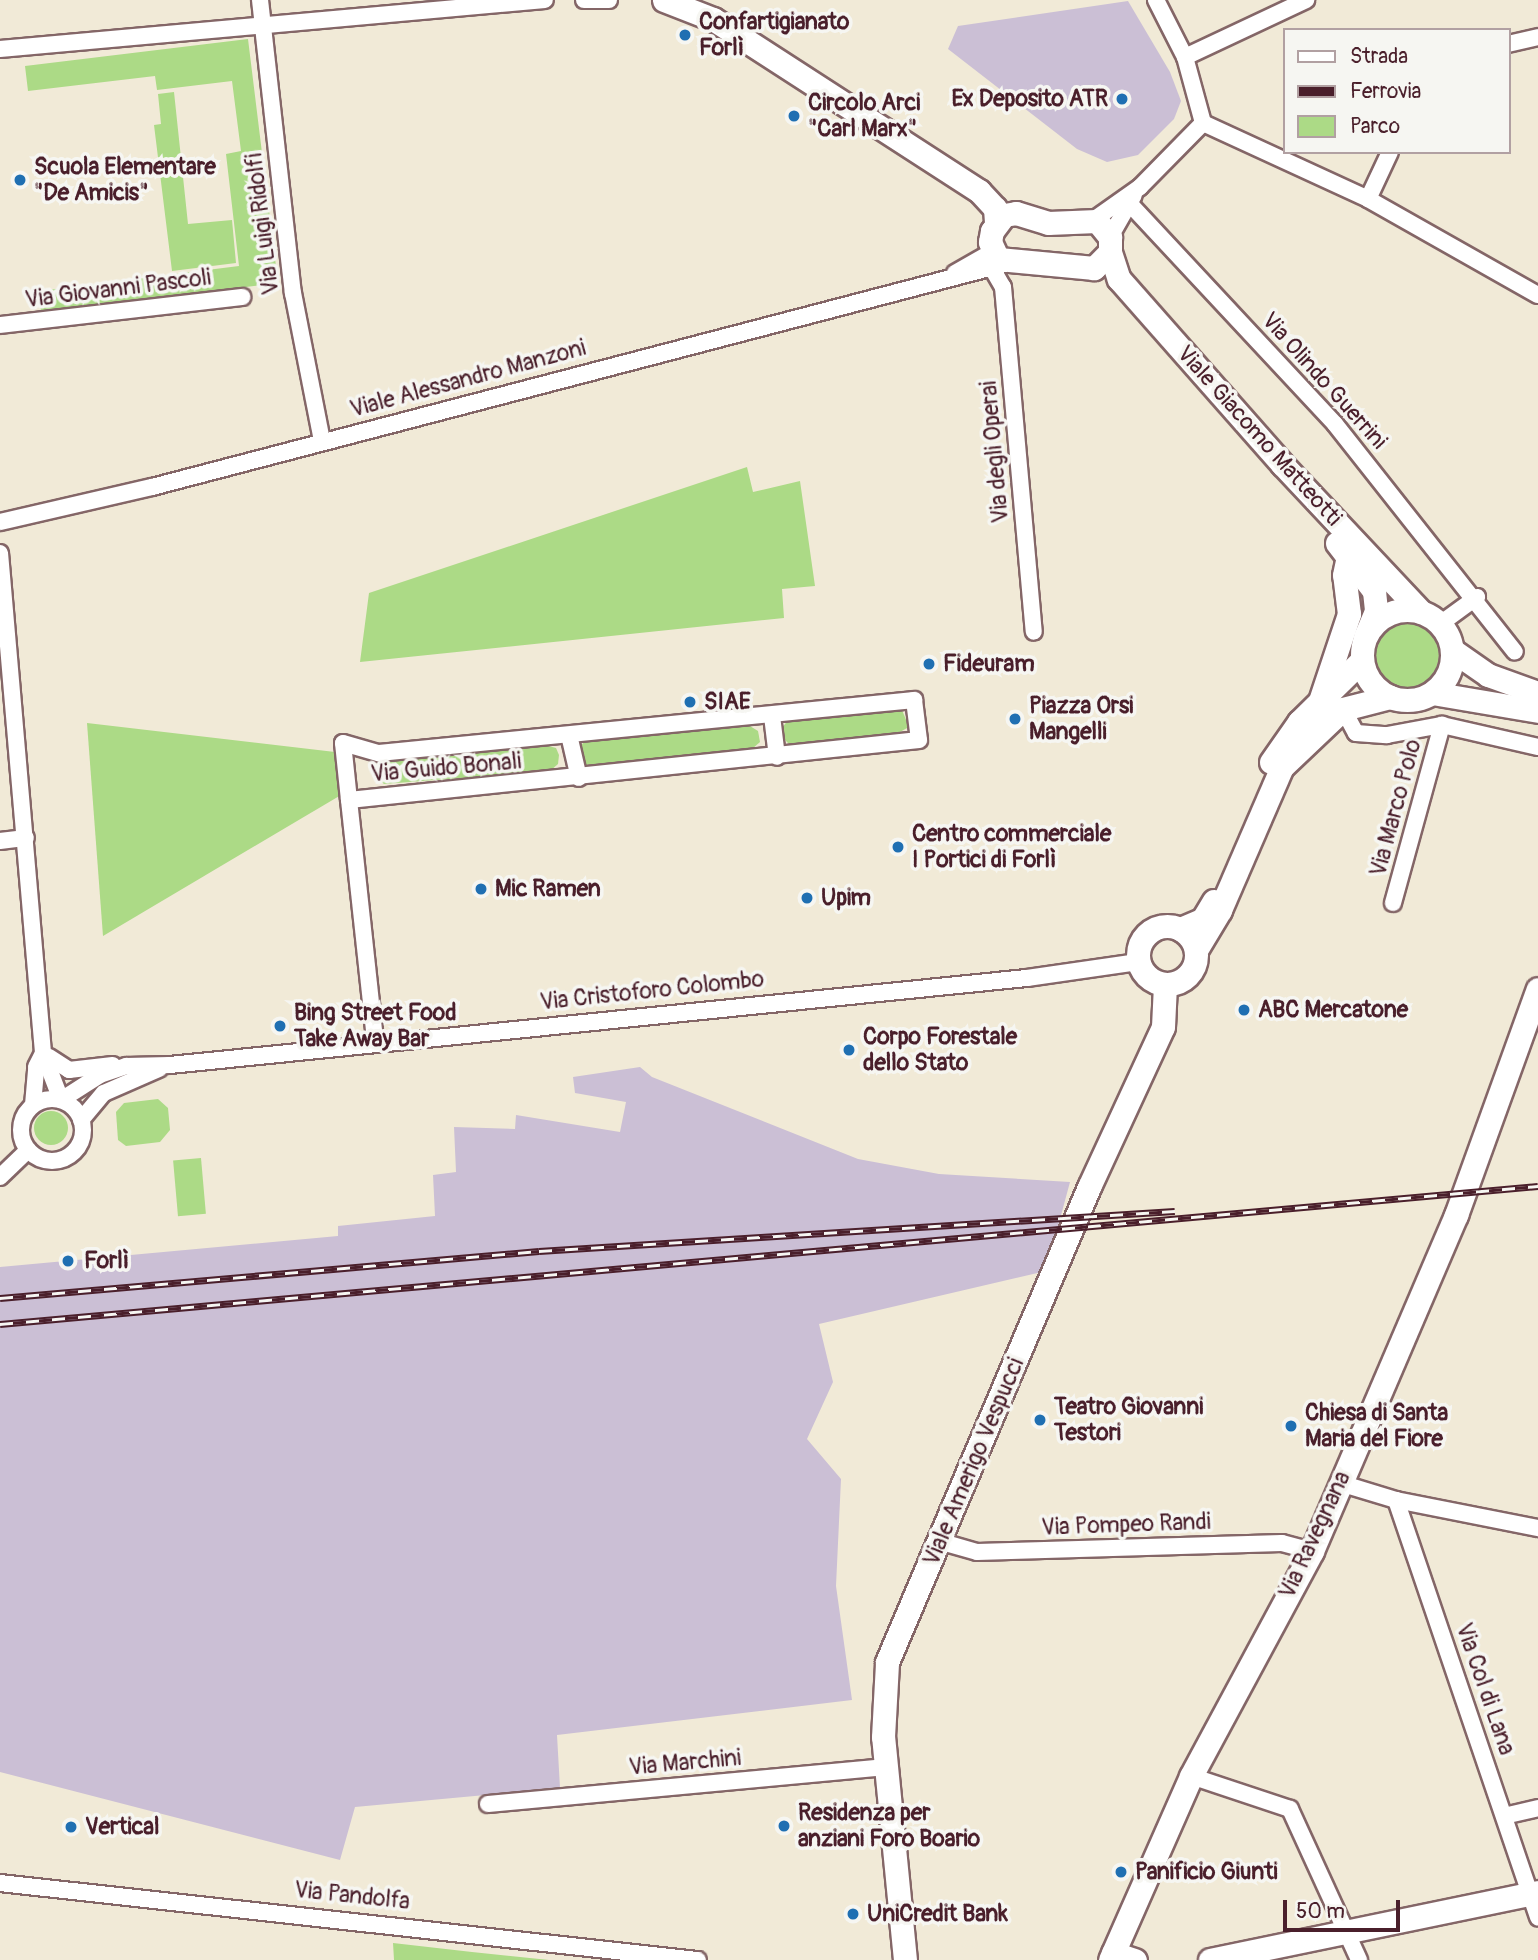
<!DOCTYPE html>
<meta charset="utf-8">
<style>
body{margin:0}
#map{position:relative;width:1538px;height:1960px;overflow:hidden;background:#f1ead7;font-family:Pangolin,sans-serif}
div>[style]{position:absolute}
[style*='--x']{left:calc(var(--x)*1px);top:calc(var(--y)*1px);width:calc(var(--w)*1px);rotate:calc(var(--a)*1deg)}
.industrial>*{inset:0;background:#cbbfd5}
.green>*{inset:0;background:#acda86;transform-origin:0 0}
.round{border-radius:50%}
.roads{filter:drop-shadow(2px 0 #846667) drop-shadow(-2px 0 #846667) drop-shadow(0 2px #846667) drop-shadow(0 -2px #846667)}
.street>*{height:16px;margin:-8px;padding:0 8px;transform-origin:8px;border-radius:8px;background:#fff}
.street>.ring{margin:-8px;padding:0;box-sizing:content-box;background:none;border:16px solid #fff;border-radius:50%}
.secondary>*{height:23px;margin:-11.5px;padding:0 11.5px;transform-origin:11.5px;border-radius:11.5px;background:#fff}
.secondary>.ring{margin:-11.5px;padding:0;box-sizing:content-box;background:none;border:23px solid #fff;border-radius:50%}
.rail>*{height:7px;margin-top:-3.5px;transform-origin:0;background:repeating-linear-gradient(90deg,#f6f6f2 0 13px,#4a1f2b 0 26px);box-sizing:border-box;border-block:2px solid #4a1f2b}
.dots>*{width:19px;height:19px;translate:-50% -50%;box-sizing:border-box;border:4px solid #f6f6f2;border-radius:50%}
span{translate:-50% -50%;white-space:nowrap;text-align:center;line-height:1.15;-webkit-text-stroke:7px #f6f6f2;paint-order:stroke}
.poi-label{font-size:23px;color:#4a1f2b;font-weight:700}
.left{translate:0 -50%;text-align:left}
.right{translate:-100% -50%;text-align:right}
.street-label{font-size:23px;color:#4a1f2b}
.legend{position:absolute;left:1283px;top:28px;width:228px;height:126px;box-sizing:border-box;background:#f6f6f2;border:2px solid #b1a0a2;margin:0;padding:9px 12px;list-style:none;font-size:21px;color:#4a1f2b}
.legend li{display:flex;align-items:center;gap:14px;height:35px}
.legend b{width:35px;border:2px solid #b1a0a2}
.scale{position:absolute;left:1283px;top:1900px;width:117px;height:32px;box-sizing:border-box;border:4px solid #4a1f2b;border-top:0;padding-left:9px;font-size:21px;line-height:24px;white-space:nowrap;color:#4a1f2b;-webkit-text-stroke:5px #f6f6f2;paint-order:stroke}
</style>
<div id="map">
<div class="industrial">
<i style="clip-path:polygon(1128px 1px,1170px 72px,1181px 101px,1174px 119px,1138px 155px,1107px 162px,1077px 149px,948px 49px,958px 26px)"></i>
<i style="clip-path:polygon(640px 1067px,652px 1077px,858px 1159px,939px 1174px,1070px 1182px,1046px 1271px,819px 1324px,833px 1382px,807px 1439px,841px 1479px,836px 1586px,852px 1700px,557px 1735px,560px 1788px,355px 1807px,340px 1860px,0 1772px,0 1267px,338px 1236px,338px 1226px,435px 1216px,433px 1175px,456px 1172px,454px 1127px,515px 1129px,516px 1115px,620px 1132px,626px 1102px,575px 1093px,573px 1077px)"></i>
</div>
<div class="green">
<i style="clip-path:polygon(248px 39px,278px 283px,41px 312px,39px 291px,239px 266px,226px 154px,241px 151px,232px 81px,157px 90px,155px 76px,28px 91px,25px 66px)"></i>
<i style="clip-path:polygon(174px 92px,188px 224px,232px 220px,236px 263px,172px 271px,154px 125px,161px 124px,158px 94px)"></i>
<i style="clip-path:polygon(747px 467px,753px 492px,800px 481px,815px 586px,782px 589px,784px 618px,360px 662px,369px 593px)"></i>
<i class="round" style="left:1373px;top:622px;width:66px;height:66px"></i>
<i style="clip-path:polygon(902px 710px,909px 727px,898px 733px,789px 744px,783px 738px,782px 728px,788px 720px)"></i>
<i style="clip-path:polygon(87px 723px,335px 752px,341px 795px,103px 936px)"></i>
<i style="clip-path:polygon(745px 723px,758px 731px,760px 742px,752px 749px,586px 765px,579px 757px,578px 749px,585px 741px)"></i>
<i style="clip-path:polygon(545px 745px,556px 748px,559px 755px,558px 764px,550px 771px,384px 784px,375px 776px,376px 765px,383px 759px)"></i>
<i style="clip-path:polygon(158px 1099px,168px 1108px,170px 1130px,160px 1142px,126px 1146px,118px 1140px,116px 1112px,124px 1103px)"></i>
<i class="round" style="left:34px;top:1111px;width:34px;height:34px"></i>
<i style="left:201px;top:1158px;width:56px;height:28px;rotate:85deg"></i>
<i style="clip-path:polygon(393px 1943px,472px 1952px,549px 1960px,394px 1960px)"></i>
</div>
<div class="roads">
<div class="street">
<i style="--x:260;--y:0;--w:295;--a:83.6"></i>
<i style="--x:293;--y:293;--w:151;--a:78.9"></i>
<i style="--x:584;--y:0;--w:25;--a:0"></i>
<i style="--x:1156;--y:0;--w:64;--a:63"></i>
<i style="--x:1185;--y:57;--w:68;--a:74.7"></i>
<i style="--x:1508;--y:44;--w:31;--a:-13"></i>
<i style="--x:0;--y:49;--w:547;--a:-5.14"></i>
<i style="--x:1185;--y:57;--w:134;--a:-25.2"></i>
<i style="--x:1203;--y:123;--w:182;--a:24.7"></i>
<i style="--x:1368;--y:199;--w:195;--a:29.5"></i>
<i style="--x:1368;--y:199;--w:52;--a:-64.9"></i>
<i style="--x:1129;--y:203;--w:302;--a:47"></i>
<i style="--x:1335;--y:424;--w:290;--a:51.7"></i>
<i style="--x:1092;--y:221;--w:59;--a:-35.3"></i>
<i style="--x:1140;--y:187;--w:90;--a:-45.5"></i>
<i style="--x:1110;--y:237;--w:48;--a:-60.3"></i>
<i style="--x:993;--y:270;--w:20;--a:60"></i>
<i style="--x:1003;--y:287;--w:346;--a:84.9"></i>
<i style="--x:955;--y:273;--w:43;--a:-29.6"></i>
<i style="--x:0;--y:325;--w:244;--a:-6.6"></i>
<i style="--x:0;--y:522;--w:156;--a:-13"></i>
<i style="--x:152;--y:487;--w:885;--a:-14.66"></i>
<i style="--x:0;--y:553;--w:502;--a:85.08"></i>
<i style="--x:43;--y:1053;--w:50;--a:69"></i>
<i style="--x:1440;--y:624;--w:46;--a:-36.1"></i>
<i style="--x:914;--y:700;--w:40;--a:82.9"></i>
<i style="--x:919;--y:740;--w:573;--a:173.99"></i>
<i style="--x:349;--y:800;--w:57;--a:-96"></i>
<i style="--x:343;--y:743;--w:37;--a:16"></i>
<i style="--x:379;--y:753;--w:538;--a:-5.66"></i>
<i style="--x:1343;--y:709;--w:27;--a:62"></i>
<i style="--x:1356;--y:733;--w:31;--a:4"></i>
<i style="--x:1387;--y:735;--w:56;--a:-10.3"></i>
<i style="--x:1442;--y:725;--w:98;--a:12.9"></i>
<i style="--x:772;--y:716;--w:41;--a:83"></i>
<i style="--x:569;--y:735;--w:44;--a:76.9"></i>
<i style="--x:349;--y:800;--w:242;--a:83.8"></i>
<i style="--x:0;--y:841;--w:26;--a:-7"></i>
<i style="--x:1393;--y:903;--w:185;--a:-74.6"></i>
<i style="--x:49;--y:1057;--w:24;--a:33"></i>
<i style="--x:69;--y:1070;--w:44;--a:-6.5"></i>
<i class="ring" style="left:21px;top:1099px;width:46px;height:46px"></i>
<i style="--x:61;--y:1100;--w:46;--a:-32.7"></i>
<i style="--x:100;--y:1075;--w:28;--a:-19"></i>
<i style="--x:126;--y:1066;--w:44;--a:-1.3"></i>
<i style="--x:170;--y:1065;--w:861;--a:-5.8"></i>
<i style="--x:1027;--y:978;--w:112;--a:-8.2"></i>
<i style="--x:33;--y:1105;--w:38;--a:-85"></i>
<i style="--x:36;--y:1067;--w:16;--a:-63"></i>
<i style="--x:81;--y:1120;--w:35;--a:-50"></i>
<i style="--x:104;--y:1093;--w:60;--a:-23.6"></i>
<i style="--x:0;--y:1177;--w:39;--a:-44"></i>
<i style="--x:1340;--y:1483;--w:59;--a:16.9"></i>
<i style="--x:1396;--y:1500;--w:145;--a:11.2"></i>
<i style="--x:1396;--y:1500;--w:441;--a:71.2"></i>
<i style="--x:942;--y:1542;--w:36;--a:16"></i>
<i style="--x:977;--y:1552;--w:305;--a:-1.7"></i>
<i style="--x:1282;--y:1543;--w:31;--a:15"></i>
<i style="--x:1191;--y:1776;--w:104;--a:18.4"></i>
<i style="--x:1290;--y:1809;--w:166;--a:65.4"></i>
<i style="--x:488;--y:1804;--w:400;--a:-5.3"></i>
<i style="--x:1504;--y:1816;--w:35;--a:-13"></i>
<i style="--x:0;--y:1883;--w:702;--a:6.3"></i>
</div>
<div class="secondary">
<i style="--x:664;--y:0;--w:53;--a:21.2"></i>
<i style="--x:713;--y:19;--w:317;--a:32.9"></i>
<i style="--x:979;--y:191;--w:23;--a:47"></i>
<i style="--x:995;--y:208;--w:13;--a:86"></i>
<i style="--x:1016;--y:213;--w:34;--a:17"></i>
<i style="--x:1048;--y:223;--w:49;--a:-2.3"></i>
<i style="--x:1097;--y:221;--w:21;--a:51"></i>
<i style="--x:1110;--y:237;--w:15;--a:90"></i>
<i style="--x:1110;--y:252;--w:23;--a:135"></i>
<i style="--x:1094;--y:268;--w:96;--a:-174.6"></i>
<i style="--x:998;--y:259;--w:19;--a:-115"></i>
<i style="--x:990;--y:242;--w:11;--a:-80"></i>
<i style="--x:992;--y:231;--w:20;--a:-53"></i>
<i style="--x:1004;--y:215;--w:12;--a:-9"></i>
<i style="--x:1110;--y:252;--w:28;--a:72"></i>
<i style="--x:1119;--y:279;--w:247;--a:48.6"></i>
<i style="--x:1282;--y:464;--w:203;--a:46.8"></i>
<i style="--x:1337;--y:543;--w:61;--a:52.4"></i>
<i style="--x:1374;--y:591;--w:20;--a:84"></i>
<i style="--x:1376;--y:611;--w:28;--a:113"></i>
<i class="ring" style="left:1362px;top:610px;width:67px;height:67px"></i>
<i style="--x:1452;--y:650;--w:44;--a:34.8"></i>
<i style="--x:1488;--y:675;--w:53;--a:19.8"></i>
<i style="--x:1432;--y:693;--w:108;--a:9.6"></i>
<i style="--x:1321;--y:698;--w:89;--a:-71.6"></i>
<i style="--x:1349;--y:614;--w:39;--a:-97"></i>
<i style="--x:1344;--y:575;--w:19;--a:-78"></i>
<i style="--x:1271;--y:762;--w:49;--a:-55"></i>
<i style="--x:1299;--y:722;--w:87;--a:-44.5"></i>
<i class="ring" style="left:1138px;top:926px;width:35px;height:35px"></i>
<i style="--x:1180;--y:929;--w:25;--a:-23"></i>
<i style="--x:1203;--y:919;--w:21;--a:-59"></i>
<i style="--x:1196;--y:950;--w:47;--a:-59"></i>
<i style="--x:1220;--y:910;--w:156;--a:-66.6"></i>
<i style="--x:1282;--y:767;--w:84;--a:-43.6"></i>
<i style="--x:1343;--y:709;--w:49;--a:-14.3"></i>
<i style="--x:1113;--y:1953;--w:23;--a:18"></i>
<i style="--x:905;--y:1960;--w:224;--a:-95.6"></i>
<i style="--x:883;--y:1737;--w:75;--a:-86.9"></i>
<i style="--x:887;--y:1662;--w:516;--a:-66.96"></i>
<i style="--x:1089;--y:1187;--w:176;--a:-65.2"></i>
<i style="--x:1163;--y:1027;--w:42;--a:-87.3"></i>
<i style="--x:1110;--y:1960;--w:201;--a:-66.2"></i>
<i style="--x:1191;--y:1776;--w:255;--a:-61.7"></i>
<i style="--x:1312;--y:1551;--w:366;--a:-66.8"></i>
<i style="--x:1456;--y:1215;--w:240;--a:-70.1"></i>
<i style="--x:1210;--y:1960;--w:335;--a:-11.7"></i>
</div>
</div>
<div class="rail">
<i style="--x:0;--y:1298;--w:541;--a:-4.98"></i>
<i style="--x:539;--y:1251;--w:637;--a:-3.6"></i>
<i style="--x:0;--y:1324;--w:1544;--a:-5.13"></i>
</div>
<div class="dots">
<i style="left:685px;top:35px;background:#1f6fb2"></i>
<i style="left:1122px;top:99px;background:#1f6fb2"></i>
<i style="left:794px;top:116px;background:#1f6fb2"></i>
<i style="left:20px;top:180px;background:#1f6fb2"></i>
<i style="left:929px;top:664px;background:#1f6fb2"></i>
<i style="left:690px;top:702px;background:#1f6fb2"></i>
<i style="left:1015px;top:719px;background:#1f6fb2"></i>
<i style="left:898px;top:847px;background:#1f6fb2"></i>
<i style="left:481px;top:889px;background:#1f6fb2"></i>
<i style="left:807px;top:898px;background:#1f6fb2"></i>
<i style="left:1244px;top:1010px;background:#1f6fb2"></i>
<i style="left:280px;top:1026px;background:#1f6fb2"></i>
<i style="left:849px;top:1050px;background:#1f6fb2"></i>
<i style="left:68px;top:1261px;background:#1f6fb2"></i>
<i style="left:1040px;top:1420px;background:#1f6fb2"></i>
<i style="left:1291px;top:1426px;background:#1f6fb2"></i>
<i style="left:784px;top:1826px;background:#1f6fb2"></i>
<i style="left:71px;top:1827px;background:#1f6fb2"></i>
<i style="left:1121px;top:1872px;background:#1f6fb2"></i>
<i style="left:853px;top:1914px;background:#1f6fb2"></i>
</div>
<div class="poi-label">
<span class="left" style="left:699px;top:35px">Confartigianato<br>Forlì</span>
<span class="right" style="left:1108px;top:99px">Ex Deposito ATR</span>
<span class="left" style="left:808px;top:116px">Circolo Arci<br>"Carl Marx"</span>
<span class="left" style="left:34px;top:180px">Scuola Elementare<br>"De Amicis"</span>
<span class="left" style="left:943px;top:664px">Fideuram</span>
<span class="left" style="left:704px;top:702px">SIAE</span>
<span class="left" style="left:1029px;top:719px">Piazza Orsi<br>Mangelli</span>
<span class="left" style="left:912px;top:847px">Centro commerciale<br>I Portici di Forlì</span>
<span class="left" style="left:495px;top:889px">Mic Ramen</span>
<span class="left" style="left:821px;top:898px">Upim</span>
<span class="left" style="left:1258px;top:1010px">ABC Mercatone</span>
<span class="left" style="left:294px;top:1026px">Bing Street Food<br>Take Away Bar</span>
<span class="left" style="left:863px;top:1050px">Corpo Forestale<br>dello Stato</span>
<span class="left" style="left:84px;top:1261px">Forlì</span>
<span class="left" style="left:1054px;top:1420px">Teatro Giovanni<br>Testori</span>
<span class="left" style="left:1305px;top:1426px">Chiesa di Santa<br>Maria del Fiore</span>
<span class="left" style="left:798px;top:1826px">Residenza per<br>anziani Foro Boario</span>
<span class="left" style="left:85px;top:1827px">Vertical</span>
<span class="left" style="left:1135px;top:1872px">Panificio Giunti</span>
<span class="left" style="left:867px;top:1914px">UniCredit Bank</span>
</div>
<div class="street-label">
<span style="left:263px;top:224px;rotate:-97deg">Via Luigi Ridolfi</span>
<span style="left:118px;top:289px;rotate:-7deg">Via Giovanni Pascoli</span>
<span style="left:468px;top:379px;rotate:-15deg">Viale Alessandro Manzoni</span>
<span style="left:1324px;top:381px;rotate:48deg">Via Olindo Guerrini</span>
<span style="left:1259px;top:436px;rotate:48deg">Viale Giacomo Matteotti</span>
<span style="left:995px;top:452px;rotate:-95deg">Via degli Operai</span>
<span style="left:446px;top:768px;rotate:-5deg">Via Guido Bonali</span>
<span style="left:1396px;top:808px;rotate:-75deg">Via Marco Polo</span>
<span style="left:652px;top:991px;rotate:-6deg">Via Cristoforo Colombo</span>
<span style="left:974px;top:1462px;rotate:-67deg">Viale Amerigo Vespucci</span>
<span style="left:1126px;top:1525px;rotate:-2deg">Via Pompeo Randi</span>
<span style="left:1315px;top:1535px;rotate:-65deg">Via Ravegnana</span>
<span style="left:1485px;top:1689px;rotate:71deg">Via Col di Lana</span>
<span style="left:685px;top:1763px;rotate:-5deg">Via Marchini</span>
<span style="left:352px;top:1896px;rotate:6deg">Via Pandolfa</span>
</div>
<ul class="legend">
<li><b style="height:9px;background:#fff"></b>Strada</li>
<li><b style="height:9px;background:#4a1f2b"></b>Ferrovia</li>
<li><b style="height:19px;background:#acda86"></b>Parco</li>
</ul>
<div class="scale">50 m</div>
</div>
